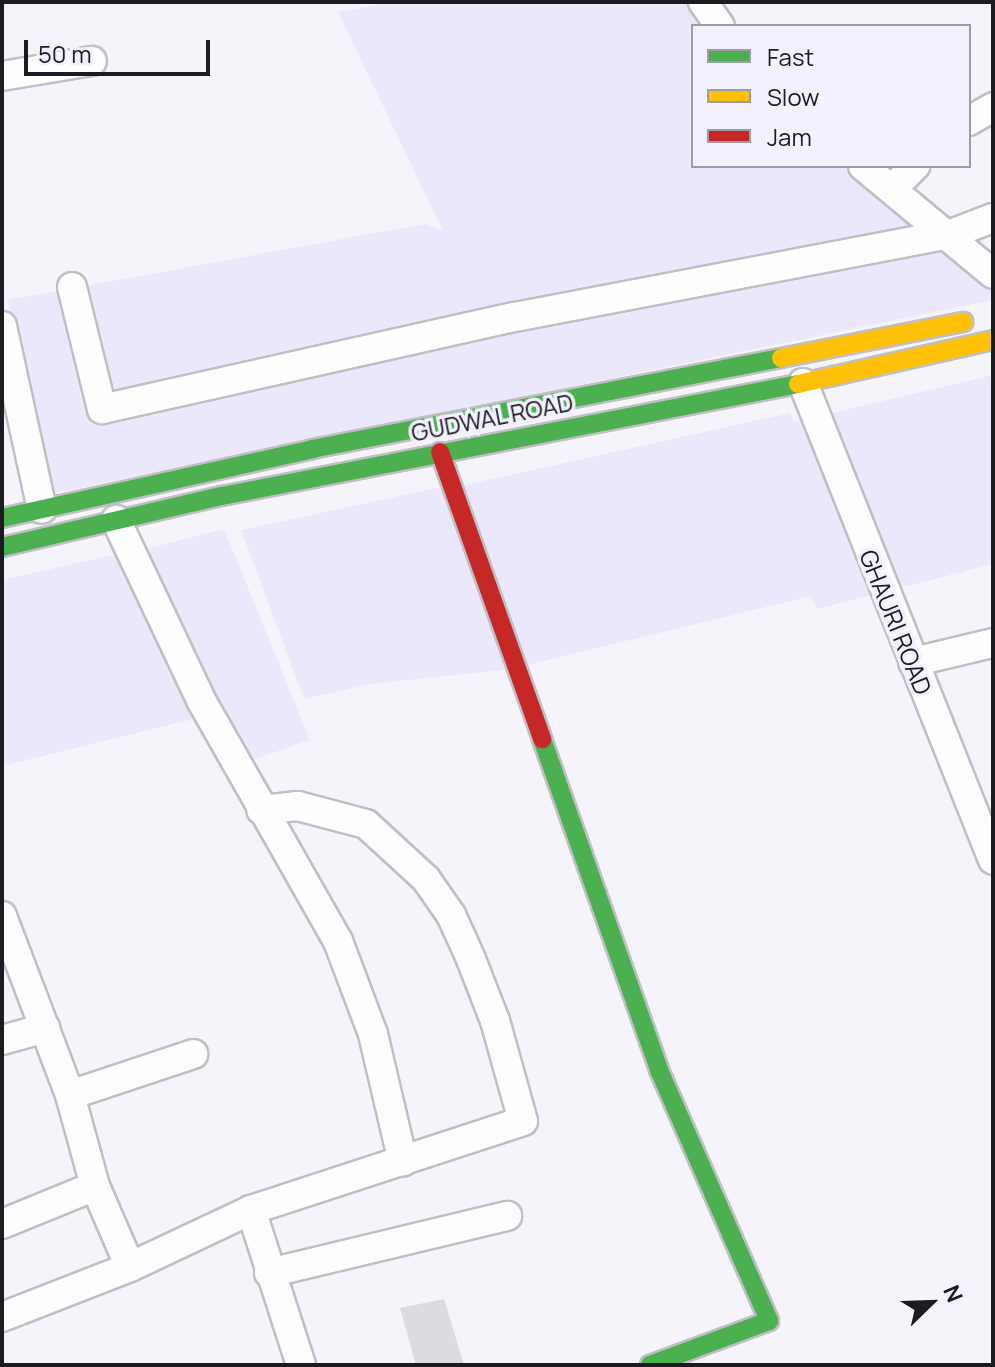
<!DOCTYPE html>
<style>
body{margin:0}
#map{position:relative;width:995px;height:1367px;overflow:hidden;background:#f5f4fb;font-family:Manrope,sans-serif}
div>[style]{position:absolute}
[style*='--x']{left:calc(var(--x)*1px);top:calc(var(--y)*1px);width:calc(var(--w)*1px);rotate:calc(var(--a)*1deg)}
.green>*{inset:0;background:#ece8fc}
.building>*{inset:0;background:#dcdbe1}
.roads{filter:drop-shadow(2px 0 #bfbfc4) drop-shadow(-2px 0 #bfbfc4) drop-shadow(0 2px #bfbfc4) drop-shadow(0 -2px #bfbfc4)}
.street>*{height:28px;margin:-14px;padding:0 14px;transform-origin:14px;border-radius:14px;background:#fefdfe}
.fast>*{height:18px;margin:-9px;padding:0 9px;transform-origin:9px;border-radius:9px;background:#4caf50}
.slow>*{height:18px;margin:-9px;padding:0 9px;transform-origin:9px;border-radius:9px;background:#ffc107}
.jam>*{height:18px;margin:-9px;padding:0 9px;transform-origin:9px;border-radius:9px;background:#c62828}
span{translate:-50% -50%;white-space:nowrap;text-align:center;line-height:1.15;-webkit-text-stroke:7px #f3f1fe;paint-order:stroke}
.street-label{font-size:24px;color:#1c1b21}
.frame{position:absolute;inset:0;border:4px solid #1c1b21;pointer-events:none}
.legend{position:absolute;left:691px;top:24px;width:280px;height:144px;box-sizing:border-box;background:#f3f1fe;border:2px solid #9d9ba6;margin:0;padding:10px 14px;list-style:none;font-size:24px;color:#1c1b21}
.legend li{display:flex;align-items:center;gap:16px;height:40px}
.legend b{width:40px;border:2px solid #9d9ba6}
.north{position:absolute;left:891px;top:1263px;width:80px;height:80px;-webkit-text-stroke:6px #f3f1fe;paint-order:stroke;rotate:67deg;font-size:22px;font-weight:700;line-height:32px;text-align:center;color:#1c1b21}
.north::after{content:'';display:block;margin:auto;width:28px;height:36px;background:#1c1b21;clip-path:polygon(50% 0,100% 100%,50% 72%,0 100%)}
.scale{position:absolute;left:24px;top:40px;width:186px;height:36px;box-sizing:border-box;border:4px solid #1c1b21;border-top:0;padding-left:10px;font-size:24px;line-height:28px;white-space:nowrap;color:#1c1b21;-webkit-text-stroke:6px #f3f1fe;paint-order:stroke}
</style>
<div id="map">
<div class="green">
<i style="clip-path:polygon(394px 2px,702px 2px,719px 26px,693px 26px,693px 166px,862px 166px,993px 272px,993px 300px,50px 494px,43px 483px,8px 300px,424px 224px,443px 231px,338px 12px)"></i>
<i style="clip-path:polygon(993px 375px,993px 564px,817px 609px,811px 596px,523px 666px,460px 486px,790px 413px,794px 422px)"></i>
<i style="clip-path:polygon(446px 486px,513px 669px,371px 684px,304px 699px,241px 530px)"></i>
<i style="clip-path:polygon(224px 529px,310px 740px,247px 762px,138px 551px)"></i>
<i style="clip-path:polygon(122px 553px,198px 718px,2px 766px,2px 580px)"></i>
</div>
<div class="building">
<i style="clip-path:polygon(444px 1299px,464px 1365px,416px 1365px,400px 1308px)"></i>
</div>
<div class="roads">
<div class="street">
<i style="--x:703;--y:2;--w:29;--a:55"></i>
<i style="--x:2;--y:76;--w:91;--a:-9.5"></i>
<i style="--x:969;--y:121;--w:28;--a:-30"></i>
<i style="--x:863;--y:166;--w:169;--a:39.7"></i>
<i style="--x:892;--y:189;--w:33;--a:-45"></i>
<i style="--x:72;--y:287;--w:126;--a:76.2"></i>
<i style="--x:102;--y:409;--w:423;--a:-12.6"></i>
<i style="--x:515;--y:317;--w:444;--a:-10.8"></i>
<i style="--x:951;--y:234;--w:45;--a:-20.9"></i>
<i style="--x:2;--y:326;--w:187;--a:77.7"></i>
<i style="--x:803;--y:383;--w:513;--a:68.28"></i>
<i style="--x:116;--y:520;--w:199;--a:64.7"></i>
<i style="--x:201;--y:700;--w:277;--a:60.4"></i>
<i style="--x:338;--y:941;--w:99;--a:69.4"></i>
<i style="--x:373;--y:1034;--w:131;--a:76.8"></i>
<i style="--x:913;--y:662;--w:82;--a:-13.4"></i>
<i style="--x:2;--y:916;--w:191;--a:69.2"></i>
<i style="--x:70;--y:1095;--w:130;--a:-18.4"></i>
<i style="--x:2;--y:1040;--w:45;--a:-15.6"></i>
<i style="--x:70;--y:1095;--w:94;--a:74.6"></i>
<i style="--x:95;--y:1186;--w:88;--a:66.6"></i>
<i style="--x:251;--y:1210;--w:163;--a:72.1"></i>
<i style="--x:2;--y:1224;--w:100;--a:-22.2"></i>
<i style="--x:269;--y:1273;--w:245;--a:-13.5"></i>
<i style="--x:2;--y:1317;--w:137;--a:-21.3"></i>
<i style="--x:130;--y:1267;--w:134;--a:-25.2"></i>
<i style="--x:251;--y:1210;--w:286;--a:-18.1"></i>
<i style="--x:523;--y:1121;--w:104;--a:-105.6"></i>
<i style="--x:495;--y:1021;--w:66;--a:-111.2"></i>
<i style="--x:471;--y:959;--w:48;--a:-114.4"></i>
<i style="--x:451;--y:915;--w:44;--a:-124.8"></i>
<i style="--x:426;--y:879;--w:81;--a:-137.5"></i>
<i style="--x:366;--y:824;--w:70;--a:-165.2"></i>
<i style="--x:298;--y:806;--w:37;--a:174"></i>
</div>
<div class="fast">
<i style="--x:2;--y:518;--w:318;--a:-12.5"></i>
<i style="--x:312;--y:449;--w:478;--a:-11"></i>
<i style="--x:2;--y:547;--w:226;--a:-13.1"></i>
<i style="--x:222;--y:496;--w:587;--a:-11"></i>
<i style="--x:542;--y:739;--w:351;--a:70.5"></i>
<i style="--x:659;--y:1070;--w:274;--a:66.3"></i>
<i style="--x:769;--y:1321;--w:127;--a:159.7"></i>
</div>
<div class="slow">
<i style="--x:781;--y:358;--w:186;--a:-11.2"></i>
<i style="--x:798;--y:384;--w:200;--a:-12.7"></i>
</div>
<div class="jam">
<i style="--x:440;--y:452;--w:305;--a:70.4"></i>
</div>
</div>
<div class="street-label">
<span style="left:492px;top:417px;rotate:-11deg">GUDWAL ROAD</span>
<span style="left:896px;top:622px;rotate:68deg">GHAURI ROAD</span>
</div>
<div class="frame"></div>
<ul class="legend">
<li><b style="height:10px;background:#4caf50"></b>Fast</li>
<li><b style="height:10px;background:#ffc107"></b>Slow</li>
<li><b style="height:10px;background:#c62828"></b>Jam</li>
</ul>
<div class="north">N</div>
<div class="scale">50 m</div>
</div>
